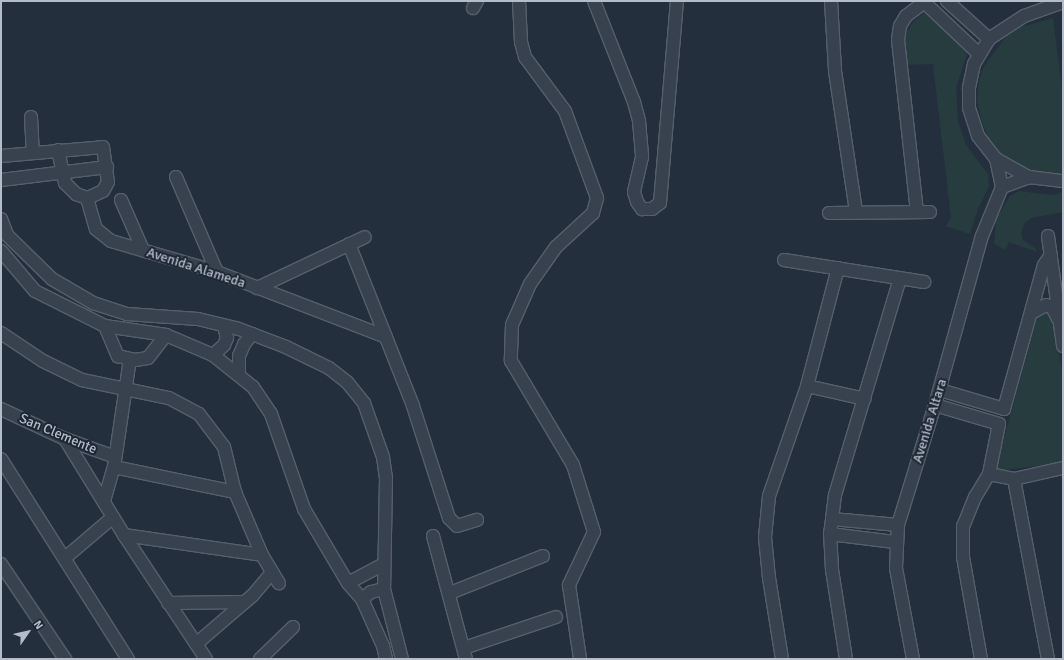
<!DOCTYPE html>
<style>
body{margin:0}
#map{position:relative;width:1064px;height:660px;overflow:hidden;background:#242f3e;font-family:Signika,sans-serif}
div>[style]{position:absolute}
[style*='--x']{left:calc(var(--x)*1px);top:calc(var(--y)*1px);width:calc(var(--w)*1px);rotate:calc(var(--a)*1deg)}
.green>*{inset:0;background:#263c3f}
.roads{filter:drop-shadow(1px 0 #565f6c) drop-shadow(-1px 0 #565f6c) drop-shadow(0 1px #565f6c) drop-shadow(0 -1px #565f6c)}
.minor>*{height:12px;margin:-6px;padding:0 6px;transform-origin:6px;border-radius:6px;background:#38414e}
span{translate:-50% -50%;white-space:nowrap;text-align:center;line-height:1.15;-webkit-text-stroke:4px #1d2633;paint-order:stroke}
.street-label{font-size:14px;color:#b4bcc9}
.frame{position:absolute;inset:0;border:2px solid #b4bcc9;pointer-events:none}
.north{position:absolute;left:8px;top:612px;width:40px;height:40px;-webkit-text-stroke:3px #1d2633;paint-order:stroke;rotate:56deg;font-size:11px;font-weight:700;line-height:16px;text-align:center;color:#b4bcc9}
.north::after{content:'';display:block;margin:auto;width:14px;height:18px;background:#b4bcc9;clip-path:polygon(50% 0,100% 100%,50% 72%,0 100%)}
</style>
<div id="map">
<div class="green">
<i style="clip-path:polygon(925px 12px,935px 19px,967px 54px,956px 88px,958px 121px,966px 145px,988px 174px,989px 186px,978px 209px,970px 234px,946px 226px,951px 218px,933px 64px,907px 65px,903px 49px,905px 35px,913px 22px)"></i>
<i style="clip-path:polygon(1053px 18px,1063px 95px,1063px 176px,1036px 173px,1018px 165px,1001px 154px,989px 140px,981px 119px,977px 99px,979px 81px,984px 66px,1005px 38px,1021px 27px)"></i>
<i style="clip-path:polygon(1019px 191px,1052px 195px,1063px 192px,1063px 212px,1031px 218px,1024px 224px,1021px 233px,1023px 240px,1035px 248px,1037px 252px,1009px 242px,1005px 250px,994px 244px,996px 219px,1010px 196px)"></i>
<i style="clip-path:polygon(1042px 312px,1051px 313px,1054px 321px,1063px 379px,1063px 463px,995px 471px,1037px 318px)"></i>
</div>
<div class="roads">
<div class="minor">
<i style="--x:519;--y:1;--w:41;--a:87.2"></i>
<i style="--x:521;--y:42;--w:16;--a:75"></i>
<i style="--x:525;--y:57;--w:67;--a:53.5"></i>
<i style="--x:565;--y:111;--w:93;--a:69.8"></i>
<i style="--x:597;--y:198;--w:16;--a:105"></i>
<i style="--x:593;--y:213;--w:50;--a:137.4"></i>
<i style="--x:556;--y:247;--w:45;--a:125.1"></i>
<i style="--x:530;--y:284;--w:45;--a:113.7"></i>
<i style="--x:512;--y:325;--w:36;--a:92"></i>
<i style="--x:511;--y:361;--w:121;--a:59.2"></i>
<i style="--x:573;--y:465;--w:70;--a:72.6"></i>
<i style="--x:594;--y:532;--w:59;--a:115.3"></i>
<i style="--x:569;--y:585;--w:75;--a:81.5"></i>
<i style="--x:594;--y:1;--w:109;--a:68.4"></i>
<i style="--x:634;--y:102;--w:20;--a:75"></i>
<i style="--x:639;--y:121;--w:36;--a:85"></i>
<i style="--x:642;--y:157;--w:36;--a:103"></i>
<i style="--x:634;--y:192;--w:10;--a:73"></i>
<i style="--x:637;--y:202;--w:9;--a:54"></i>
<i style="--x:642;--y:209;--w:10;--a:0"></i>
<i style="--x:652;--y:209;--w:10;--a:-37"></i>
<i style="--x:660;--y:203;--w:203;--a:-85.2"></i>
<i style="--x:831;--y:1;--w:70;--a:86.7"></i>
<i style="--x:835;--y:71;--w:143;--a:81.5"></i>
<i style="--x:947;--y:1;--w:57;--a:42.1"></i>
<i style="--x:924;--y:2;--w:74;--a:43.4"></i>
<i style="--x:1063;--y:2;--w:41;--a:160.3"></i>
<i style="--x:1024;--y:16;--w:42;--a:146.7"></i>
<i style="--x:989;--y:39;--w:29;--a:121"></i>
<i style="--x:974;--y:64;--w:25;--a:102"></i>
<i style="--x:969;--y:88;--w:20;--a:90"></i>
<i style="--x:969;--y:108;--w:29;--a:72"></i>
<i style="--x:978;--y:136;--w:29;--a:52"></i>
<i style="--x:996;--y:159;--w:38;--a:29"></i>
<i style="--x:1029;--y:177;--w:34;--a:7"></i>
<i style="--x:473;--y:8;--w:8;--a:-60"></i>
<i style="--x:31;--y:117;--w:35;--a:87"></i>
<i style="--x:58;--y:150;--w:34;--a:78"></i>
<i style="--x:65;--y:183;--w:16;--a:45"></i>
<i style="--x:76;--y:194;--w:12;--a:20"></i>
<i style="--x:1;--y:156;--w:102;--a:-5"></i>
<i style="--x:103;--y:147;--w:35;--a:82"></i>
<i style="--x:108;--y:182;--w:10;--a:119"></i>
<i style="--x:103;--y:191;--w:17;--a:156"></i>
<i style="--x:176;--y:177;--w:103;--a:66.7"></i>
<i style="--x:1;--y:180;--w:107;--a:-7"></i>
<i style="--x:1002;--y:187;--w:29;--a:-20"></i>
<i style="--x:87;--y:198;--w:32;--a:74"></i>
<i style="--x:96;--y:229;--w:19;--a:39"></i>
<i style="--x:111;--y:241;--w:110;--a:16.3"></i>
<i style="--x:217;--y:272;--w:181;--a:21"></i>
<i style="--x:121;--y:200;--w:55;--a:66.3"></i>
<i style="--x:917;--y:212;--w:173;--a:-96.3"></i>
<i style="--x:898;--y:40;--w:14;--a:-82"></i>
<i style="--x:900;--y:26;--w:12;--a:-59"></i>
<i style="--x:906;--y:16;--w:25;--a:-37"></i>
<i style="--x:829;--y:213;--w:101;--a:-0.6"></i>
<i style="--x:1;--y:219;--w:17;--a:69"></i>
<i style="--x:7;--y:235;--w:63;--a:44.4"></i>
<i style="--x:52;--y:279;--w:48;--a:30.3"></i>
<i style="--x:93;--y:303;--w:36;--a:18"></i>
<i style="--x:127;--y:314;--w:71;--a:4"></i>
<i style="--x:198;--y:319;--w:42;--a:13.7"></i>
<i style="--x:239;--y:329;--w:50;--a:21"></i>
<i style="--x:286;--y:347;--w:48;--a:26"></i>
<i style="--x:329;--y:368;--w:23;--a:38"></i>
<i style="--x:347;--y:382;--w:27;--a:51"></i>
<i style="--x:364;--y:403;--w:57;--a:70.6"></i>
<i style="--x:383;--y:457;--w:21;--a:82"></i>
<i style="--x:386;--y:478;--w:111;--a:91"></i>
<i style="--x:384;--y:589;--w:72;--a:75.6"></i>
<i style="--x:1048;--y:236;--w:111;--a:82.2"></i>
<i style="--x:349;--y:244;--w:174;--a:68.4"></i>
<i style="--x:413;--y:406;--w:118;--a:72.2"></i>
<i style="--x:449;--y:518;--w:11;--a:45"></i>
<i style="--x:457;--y:526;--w:21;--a:-17"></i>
<i style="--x:1;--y:251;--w:52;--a:49.6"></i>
<i style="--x:35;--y:291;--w:78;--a:26.6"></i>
<i style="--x:105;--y:326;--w:62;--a:8.4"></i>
<i style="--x:166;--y:335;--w:51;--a:23.1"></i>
<i style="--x:213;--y:355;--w:51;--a:38.7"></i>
<i style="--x:253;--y:387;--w:32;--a:56"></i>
<i style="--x:271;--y:414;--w:101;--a:70.8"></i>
<i style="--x:304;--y:509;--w:86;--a:59.3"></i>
<i style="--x:348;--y:583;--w:21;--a:49"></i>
<i style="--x:362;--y:599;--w:51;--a:65.9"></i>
<i style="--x:383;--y:646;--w:13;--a:77"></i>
<i style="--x:784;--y:260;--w:142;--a:8.9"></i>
<i style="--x:257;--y:288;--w:119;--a:-25.3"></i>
<i style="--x:1033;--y:312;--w:15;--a:-28"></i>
<i style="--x:1046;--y:305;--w:6;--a:18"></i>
<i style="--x:1052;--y:307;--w:13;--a:63"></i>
<i style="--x:105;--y:326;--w:33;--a:67"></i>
<i style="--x:118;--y:356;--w:17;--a:13"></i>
<i style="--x:135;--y:360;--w:13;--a:-9"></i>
<i style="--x:148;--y:358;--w:29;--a:-52"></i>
<i style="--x:1;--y:333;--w:50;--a:33.7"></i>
<i style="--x:43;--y:361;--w:43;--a:26"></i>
<i style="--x:82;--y:380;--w:89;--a:11.7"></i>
<i style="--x:169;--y:398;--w:34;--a:28"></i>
<i style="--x:199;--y:414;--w:41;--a:52.9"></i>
<i style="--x:224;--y:447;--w:46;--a:76.3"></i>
<i style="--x:235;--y:492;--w:69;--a:66.8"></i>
<i style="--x:262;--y:555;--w:33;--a:59"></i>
<i style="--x:213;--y:355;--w:15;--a:-42"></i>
<i style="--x:224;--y:345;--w:8;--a:-67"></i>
<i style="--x:227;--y:338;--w:12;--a:-104"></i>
<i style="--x:239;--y:374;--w:18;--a:-90"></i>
<i style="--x:239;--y:356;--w:13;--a:-67"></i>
<i style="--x:244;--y:344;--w:13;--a:-51"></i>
<i style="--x:807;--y:386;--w:59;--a:12.6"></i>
<i style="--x:940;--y:390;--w:67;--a:16.5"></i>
<i style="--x:1004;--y:409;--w:149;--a:-74.5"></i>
<i style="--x:1044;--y:265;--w:12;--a:-55"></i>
<i style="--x:935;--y:405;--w:67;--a:16.5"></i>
<i style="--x:999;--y:424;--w:51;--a:101.3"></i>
<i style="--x:989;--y:474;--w:27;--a:121"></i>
<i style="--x:975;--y:497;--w:31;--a:112"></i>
<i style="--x:963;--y:526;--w:31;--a:90"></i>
<i style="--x:963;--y:557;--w:104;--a:80"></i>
<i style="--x:1;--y:409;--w:71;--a:25.1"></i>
<i style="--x:65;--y:439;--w:53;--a:19.8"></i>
<i style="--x:65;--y:439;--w:113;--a:58.4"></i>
<i style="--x:124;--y:535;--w:149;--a:56.5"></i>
<i style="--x:1;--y:459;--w:237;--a:57.6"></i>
<i style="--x:114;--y:467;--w:124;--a:11.7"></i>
<i style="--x:989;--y:474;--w:25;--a:11"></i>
<i style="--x:1014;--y:479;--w:50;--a:-12.7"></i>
<i style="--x:1014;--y:479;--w:183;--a:79.3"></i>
<i style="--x:104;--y:501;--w:35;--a:-74"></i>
<i style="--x:114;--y:467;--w:109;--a:-81.6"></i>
<i style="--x:832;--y:519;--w:66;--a:5.2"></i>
<i style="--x:830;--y:534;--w:65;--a:7"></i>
<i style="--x:124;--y:535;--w:139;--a:8.2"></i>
<i style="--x:433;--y:536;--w:127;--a:75"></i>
<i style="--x:65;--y:558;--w:63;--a:-40.5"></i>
<i style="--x:1;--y:564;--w:115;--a:56"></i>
<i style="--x:348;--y:583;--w:41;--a:-27.8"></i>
<i style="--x:450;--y:593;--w:100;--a:-21.7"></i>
<i style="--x:362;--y:599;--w:11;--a:-38"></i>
<i style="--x:371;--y:592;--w:13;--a:-13"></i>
<i style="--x:168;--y:603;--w:76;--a:-0.8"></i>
<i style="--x:196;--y:644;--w:75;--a:-40.7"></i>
<i style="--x:253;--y:595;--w:30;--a:-50"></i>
<i style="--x:464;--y:648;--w:97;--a:-18.6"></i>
<i style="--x:260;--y:659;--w:46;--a:-44.1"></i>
<i style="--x:782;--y:659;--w:82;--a:-99.1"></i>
<i style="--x:769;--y:578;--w:41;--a:-95.6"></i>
<i style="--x:765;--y:537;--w:41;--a:-84.4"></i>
<i style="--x:769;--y:496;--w:116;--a:-70.9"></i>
<i style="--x:807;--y:386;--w:122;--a:-75.3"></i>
<i style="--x:846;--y:659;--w:90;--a:-98.9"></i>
<i style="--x:832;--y:570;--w:36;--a:-93"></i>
<i style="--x:830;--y:534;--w:15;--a:-82"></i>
<i style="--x:832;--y:519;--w:24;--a:-83"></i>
<i style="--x:835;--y:495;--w:226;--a:-73.3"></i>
<i style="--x:913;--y:659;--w:93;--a:-100.6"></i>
<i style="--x:896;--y:568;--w:43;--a:-87.3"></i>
<i style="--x:898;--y:525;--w:126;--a:-72.9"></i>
<i style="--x:935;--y:405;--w:175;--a:-74.5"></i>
<i style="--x:982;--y:236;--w:53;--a:-67.8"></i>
<i style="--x:1002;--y:187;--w:29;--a:-102"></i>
</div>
</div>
<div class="street-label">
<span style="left:196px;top:268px;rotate:18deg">Avenida Alameda</span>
<span style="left:930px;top:421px;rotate:-73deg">Avenida Altara</span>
<span style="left:58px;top:434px;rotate:23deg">San Clemente</span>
</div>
<div class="frame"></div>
<div class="north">N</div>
</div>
